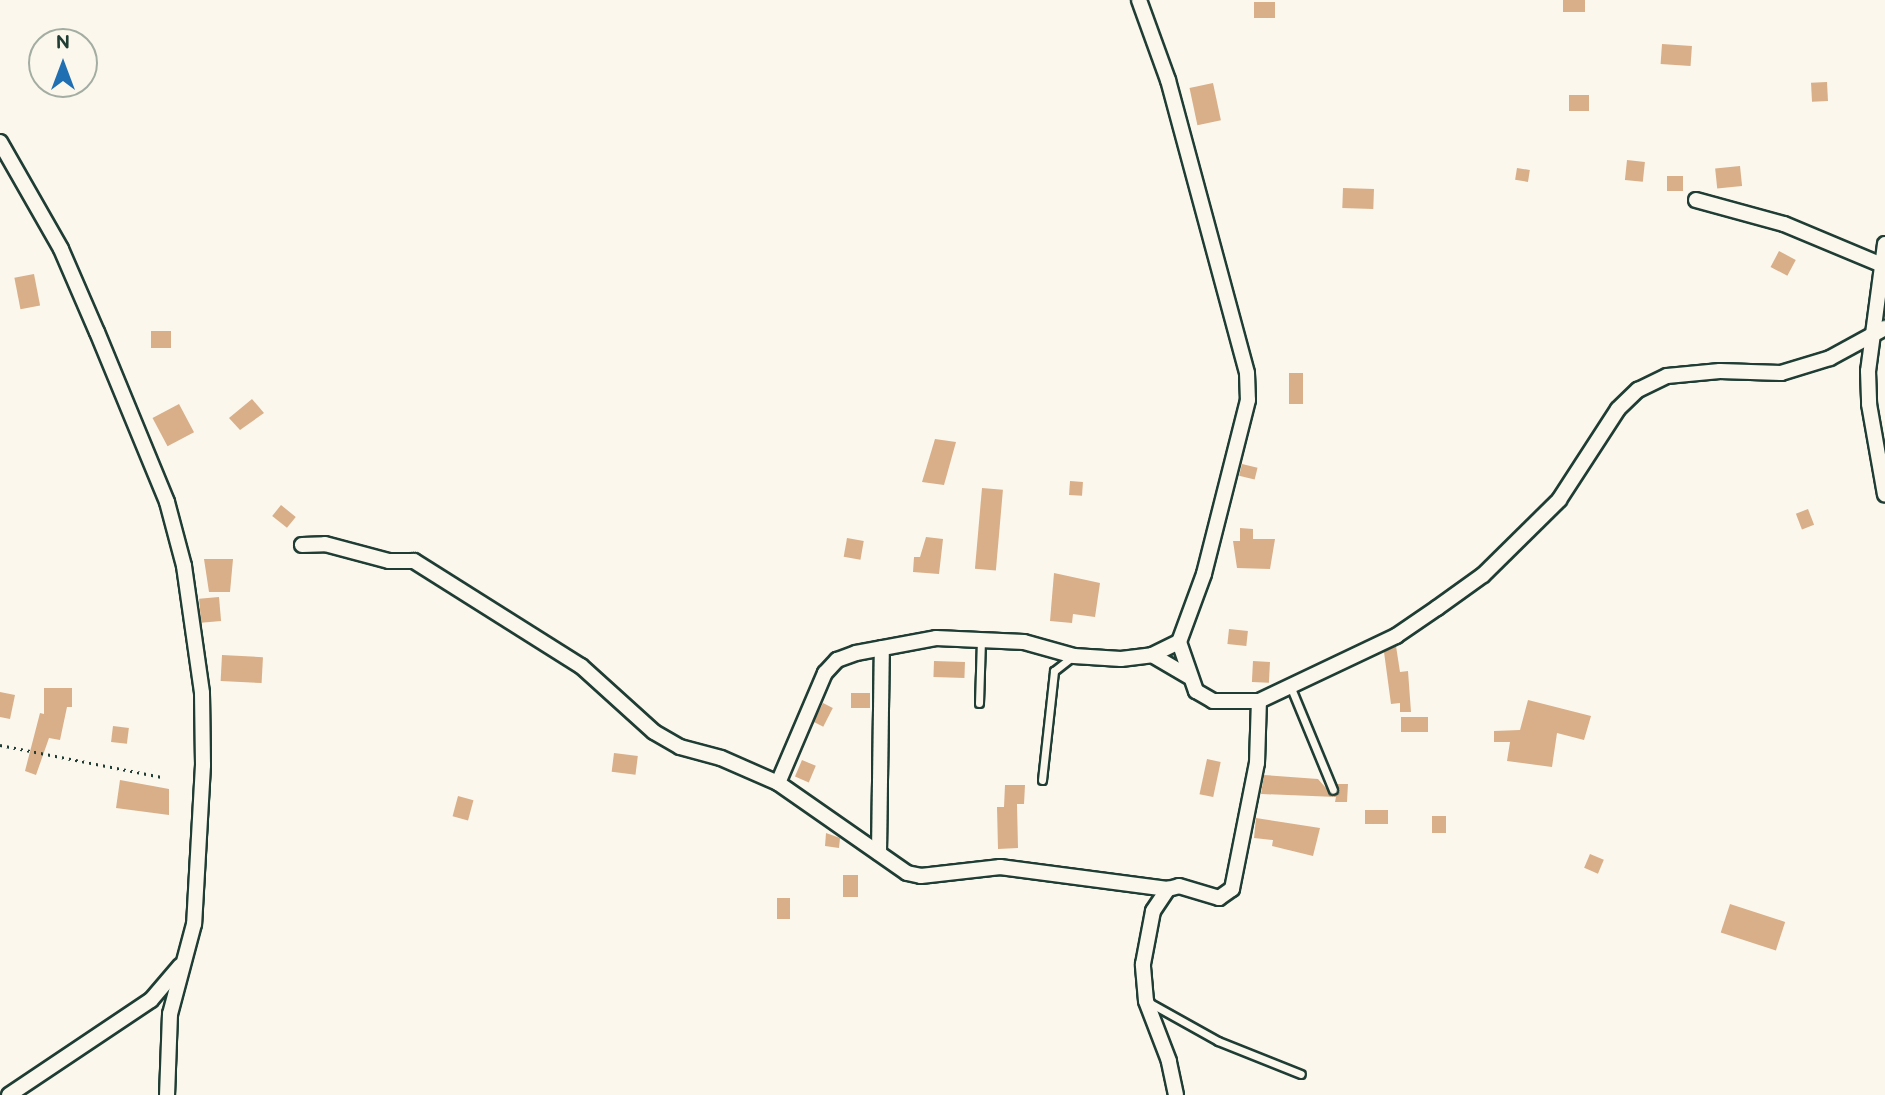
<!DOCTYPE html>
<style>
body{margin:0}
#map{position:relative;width:1885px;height:1095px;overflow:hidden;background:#fbf7ec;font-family:"Balsamiq Sans",sans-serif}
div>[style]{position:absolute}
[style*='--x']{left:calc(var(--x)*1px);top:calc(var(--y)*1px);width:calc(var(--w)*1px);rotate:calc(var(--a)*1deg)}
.building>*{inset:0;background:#d8af89;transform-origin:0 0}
.path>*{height:2.5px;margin-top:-1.25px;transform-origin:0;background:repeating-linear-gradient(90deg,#1f3d34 0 2px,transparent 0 7px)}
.roads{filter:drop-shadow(2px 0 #1f3d34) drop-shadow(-2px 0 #1f3d34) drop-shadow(0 2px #1f3d34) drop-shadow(0 -2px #1f3d34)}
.service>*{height:7px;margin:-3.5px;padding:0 3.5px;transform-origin:3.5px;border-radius:3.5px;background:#fbf7ec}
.minor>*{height:14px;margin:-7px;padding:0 7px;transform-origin:7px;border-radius:7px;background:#fbf7ec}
span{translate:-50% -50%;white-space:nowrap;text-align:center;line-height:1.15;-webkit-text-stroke:7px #fbf7ec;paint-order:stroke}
.north{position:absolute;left:28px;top:28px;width:70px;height:70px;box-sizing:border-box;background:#fbf7ec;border:2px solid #a3ada2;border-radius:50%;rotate:0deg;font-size:19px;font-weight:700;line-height:28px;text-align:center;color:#1f3d34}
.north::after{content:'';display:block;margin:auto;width:24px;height:32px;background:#1f6fb2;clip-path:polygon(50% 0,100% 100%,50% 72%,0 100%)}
</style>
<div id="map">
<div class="building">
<i style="left:1563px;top:0;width:22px;height:12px"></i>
<i style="left:1275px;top:2px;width:16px;height:21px;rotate:90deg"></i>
<i style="left:1662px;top:44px;width:30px;height:20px;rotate:4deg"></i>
<i style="left:1827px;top:82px;width:19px;height:16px;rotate:87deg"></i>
<i style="left:1213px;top:83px;width:38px;height:24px;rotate:78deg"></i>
<i style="left:1569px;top:95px;width:20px;height:16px"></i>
<i style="left:1627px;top:160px;width:18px;height:20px;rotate:6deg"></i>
<i style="left:1740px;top:166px;width:20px;height:25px;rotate:84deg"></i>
<i style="left:1517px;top:168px;width:13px;height:12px;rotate:9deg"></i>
<i style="left:1667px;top:176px;width:16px;height:15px"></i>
<i style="left:1343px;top:188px;width:31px;height:20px;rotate:2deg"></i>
<i style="left:1779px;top:251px;width:19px;height:18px;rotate:28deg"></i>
<i style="left:34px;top:274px;width:32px;height:20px;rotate:79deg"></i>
<i style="left:151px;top:331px;width:20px;height:17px"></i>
<i style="left:1289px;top:373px;width:14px;height:31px"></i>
<i style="clip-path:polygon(252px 399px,264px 413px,240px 430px,229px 418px)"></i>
<i style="left:179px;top:404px;width:32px;height:30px;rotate:62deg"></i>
<i style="clip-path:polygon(935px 439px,956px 442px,944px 485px,922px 482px)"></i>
<i style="left:1242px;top:464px;width:16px;height:12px;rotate:14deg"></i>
<i style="left:1070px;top:481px;width:13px;height:14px;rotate:4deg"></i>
<i style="left:982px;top:488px;width:21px;height:81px;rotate:5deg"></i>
<i style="left:281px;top:505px;width:19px;height:14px;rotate:39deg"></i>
<i style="left:1808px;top:509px;width:17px;height:13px;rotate:69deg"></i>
<i style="clip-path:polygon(1240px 528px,1253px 529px,1253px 539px,1275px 539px,1270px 569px,1237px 568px,1233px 541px,1240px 541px)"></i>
<i style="clip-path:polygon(926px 537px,943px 539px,939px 574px,913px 572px,914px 557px,920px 557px)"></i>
<i style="left:847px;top:538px;width:17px;height:19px;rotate:10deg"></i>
<i style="clip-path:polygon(204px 559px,233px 559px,230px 592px,209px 592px)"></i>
<i style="clip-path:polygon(1054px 573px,1100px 583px,1095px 617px,1073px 614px,1072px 623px,1050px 621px)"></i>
<i style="left:219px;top:597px;width:24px;height:20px;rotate:85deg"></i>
<i style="left:1229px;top:629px;width:19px;height:15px;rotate:6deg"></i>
<i style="clip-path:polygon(1396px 646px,1400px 672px,1408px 671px,1411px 712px,1400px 712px,1400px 703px,1391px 704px,1384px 652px)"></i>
<i style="left:222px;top:655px;width:41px;height:26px;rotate:3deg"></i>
<i style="left:934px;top:661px;width:31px;height:16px;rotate:2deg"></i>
<i style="left:1253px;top:661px;width:17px;height:21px;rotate:3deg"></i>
<i style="clip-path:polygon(44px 688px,72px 688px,72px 707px,67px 707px,60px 740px,49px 738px,36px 775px,25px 771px,40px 713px,44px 714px)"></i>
<i style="clip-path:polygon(0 692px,15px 695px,10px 719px,0 717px)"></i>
<i style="left:851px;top:693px;width:19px;height:15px"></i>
<i style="clip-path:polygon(1528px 700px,1591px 716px,1584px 740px,1557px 733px,1552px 767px,1507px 761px,1510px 742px,1494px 742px,1494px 731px,1520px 730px)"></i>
<i style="left:823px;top:703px;width:11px;height:21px;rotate:27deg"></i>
<i style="left:1401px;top:717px;width:27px;height:15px"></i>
<i style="left:113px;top:726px;width:16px;height:16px;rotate:7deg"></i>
<i style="left:614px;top:753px;width:24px;height:19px;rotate:7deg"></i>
<i style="left:1207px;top:759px;width:14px;height:36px;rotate:12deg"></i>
<i style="left:802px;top:760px;width:15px;height:18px;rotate:23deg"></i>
<i style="clip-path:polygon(1264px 775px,1318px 779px,1333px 796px,1339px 791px,1337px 784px,1348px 784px,1347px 802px,1335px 802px,1336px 797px,1261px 794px)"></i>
<i style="clip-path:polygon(120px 780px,169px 789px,169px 815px,116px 808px)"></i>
<i style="clip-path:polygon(1005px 785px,1025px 785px,1024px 804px,1017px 804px,1018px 848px,998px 849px,997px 807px,1004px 807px)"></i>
<i style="left:458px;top:796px;width:16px;height:21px;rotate:15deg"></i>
<i style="left:1365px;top:810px;width:23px;height:14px"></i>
<i style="left:1432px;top:816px;width:14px;height:17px"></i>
<i style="clip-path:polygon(1256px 818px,1320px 828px,1313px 856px,1272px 846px,1273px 840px,1254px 838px)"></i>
<i style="clip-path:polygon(826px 833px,840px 838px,839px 848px,825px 846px)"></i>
<i style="left:1590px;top:854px;width:15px;height:15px;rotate:23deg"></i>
<i style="left:843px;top:875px;width:15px;height:22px"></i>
<i style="left:777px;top:898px;width:13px;height:21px"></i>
<i style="left:1730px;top:904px;width:58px;height:30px;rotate:18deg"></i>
</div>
<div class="path">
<i style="--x:0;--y:745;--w:165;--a:11.2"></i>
</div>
<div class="roads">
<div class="service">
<i style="--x:1291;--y:688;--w:110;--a:67.6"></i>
<i style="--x:979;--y:703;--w:63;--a:-88.2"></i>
<i style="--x:1042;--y:780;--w:110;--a:-83.7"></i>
<i style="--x:1054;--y:671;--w:24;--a:-38"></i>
<i style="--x:1150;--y:1003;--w:78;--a:29.2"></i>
<i style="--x:1218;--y:1041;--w:89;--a:21.7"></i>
</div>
<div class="minor">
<i style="--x:1139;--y:0;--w:85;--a:70.1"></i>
<i style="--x:1168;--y:80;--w:303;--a:74.9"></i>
<i style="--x:1247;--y:373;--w:27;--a:88"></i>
<i style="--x:1248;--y:400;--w:179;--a:104.2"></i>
<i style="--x:1204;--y:574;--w:72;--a:110.2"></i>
<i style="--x:1179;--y:642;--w:52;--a:70.9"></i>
<i style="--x:1196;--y:691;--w:20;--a:30"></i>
<i style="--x:1213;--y:701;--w:46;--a:0"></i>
<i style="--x:1259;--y:701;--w:152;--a:-25.4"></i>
<i style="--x:1396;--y:636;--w:50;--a:-34.3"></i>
<i style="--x:1437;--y:608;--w:57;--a:-35.7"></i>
<i style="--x:1483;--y:575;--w:107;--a:-44.6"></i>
<i style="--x:1559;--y:500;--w:108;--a:-57"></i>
<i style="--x:1618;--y:409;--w:28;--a:-44"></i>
<i style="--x:1638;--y:390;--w:32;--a:-26"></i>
<i style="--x:1667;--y:376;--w:53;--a:-5.4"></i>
<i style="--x:1720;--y:371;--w:61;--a:1.9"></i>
<i style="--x:1781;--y:373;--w:51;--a:-17"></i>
<i style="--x:1830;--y:358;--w:63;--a:-28.6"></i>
<i style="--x:0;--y:142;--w:123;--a:60.3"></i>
<i style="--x:61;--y:249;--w:90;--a:66.6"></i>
<i style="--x:97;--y:332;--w:184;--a:67.6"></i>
<i style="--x:167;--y:502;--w:66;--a:75.1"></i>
<i style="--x:184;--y:566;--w:128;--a:81.9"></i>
<i style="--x:202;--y:693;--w:72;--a:89.2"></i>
<i style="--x:203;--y:765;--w:159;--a:93.2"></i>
<i style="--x:194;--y:924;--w:93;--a:104.9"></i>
<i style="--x:170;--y:1014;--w:81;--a:92.1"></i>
<i style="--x:1696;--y:200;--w:91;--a:15.3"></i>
<i style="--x:1784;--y:224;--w:106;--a:22.7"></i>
<i style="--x:1885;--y:244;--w:128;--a:97.6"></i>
<i style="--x:1868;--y:371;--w:33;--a:88"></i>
<i style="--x:1869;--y:404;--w:92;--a:80"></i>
<i style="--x:302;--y:545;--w:23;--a:-2"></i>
<i style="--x:325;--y:544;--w:66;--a:14.9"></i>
<i style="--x:389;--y:561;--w:25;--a:0"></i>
<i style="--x:414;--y:561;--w:197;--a:32.2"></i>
<i style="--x:581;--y:666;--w:98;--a:42.1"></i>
<i style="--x:654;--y:732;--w:30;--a:30"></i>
<i style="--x:680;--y:747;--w:42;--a:15"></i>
<i style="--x:721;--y:758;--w:62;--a:23.7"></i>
<i style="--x:778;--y:783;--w:157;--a:34.9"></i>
<i style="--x:907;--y:873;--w:14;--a:12"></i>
<i style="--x:921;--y:876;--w:80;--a:-6.5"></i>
<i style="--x:1000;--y:867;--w:169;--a:7.5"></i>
<i style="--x:1152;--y:655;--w:42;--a:30.3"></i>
<i style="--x:778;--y:783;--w:120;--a:-66.9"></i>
<i style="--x:825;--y:673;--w:18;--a:-47"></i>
<i style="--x:837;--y:660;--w:20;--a:-20"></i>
<i style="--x:856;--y:653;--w:81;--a:-10.6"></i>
<i style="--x:936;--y:638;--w:88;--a:2.6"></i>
<i style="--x:1024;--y:642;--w:52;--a:15.6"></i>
<i style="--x:1074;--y:656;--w:47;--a:3.7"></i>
<i style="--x:1121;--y:659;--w:31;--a:-7"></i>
<i style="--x:1152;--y:655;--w:30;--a:-26"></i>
<i style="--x:879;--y:853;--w:205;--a:-89.2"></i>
<i style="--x:9;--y:1095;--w:171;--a:-33.8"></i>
<i style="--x:151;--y:1000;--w:45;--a:-49.5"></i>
<i style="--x:1176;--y:1095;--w:35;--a:-102"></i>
<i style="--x:1169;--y:1061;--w:64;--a:-111"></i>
<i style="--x:1146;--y:1001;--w:37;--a:-95"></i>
<i style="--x:1143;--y:964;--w:54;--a:-79.3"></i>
<i style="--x:1153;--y:911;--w:27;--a:-56"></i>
<i style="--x:1168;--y:889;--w:11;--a:-15"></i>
<i style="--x:1179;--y:886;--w:42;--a:16.7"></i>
<i style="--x:1219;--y:898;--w:16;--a:-35"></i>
<i style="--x:1232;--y:889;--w:128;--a:-78.8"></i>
<i style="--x:1257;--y:763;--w:62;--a:-88.2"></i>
</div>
</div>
<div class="north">N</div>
</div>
